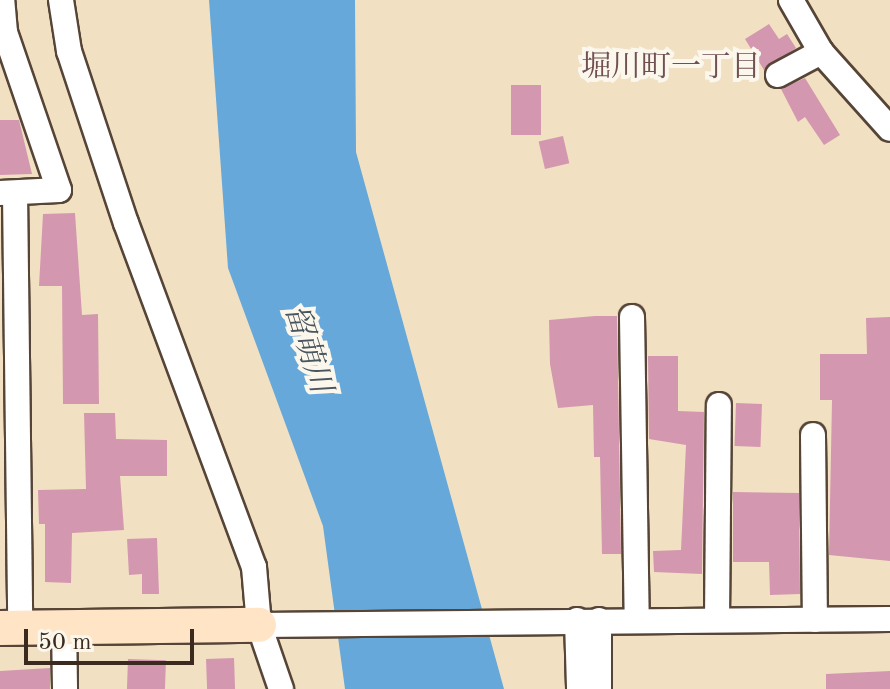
<!DOCTYPE html>
<meta charset="utf-8">
<style>
body{margin:0}
#map{position:relative;width:890px;height:689px;overflow:hidden;background:#f1e0c2;font-family:"Old Standard TT","Noto Serif JP",serif}
div>[style]{position:absolute}
[style*='--x']{left:calc(var(--x)*1px);top:calc(var(--y)*1px);width:calc(var(--w)*1px);rotate:calc(var(--a)*1deg)}
.water>*{inset:0;background:#65a8d9}
.building>*{inset:0;background:#d497b0;transform-origin:0 0}
.roads{filter:drop-shadow(2px 0 #564537) drop-shadow(-2px 0 #564537) drop-shadow(0 2px #564537) drop-shadow(0 -2px #564537)}
.street>*{height:24px;margin:-12px;padding:0 12px;transform-origin:12px;border-radius:12px;background:#fff}
.secondary>*{height:34px;margin:-17px;padding:0 17px;transform-origin:17px;border-radius:17px;background:#ffe4c6}
span{translate:-50% -50%;white-space:nowrap;text-align:center;line-height:1.15;-webkit-text-stroke:8px #fbf7ec;paint-order:stroke}
.neighbourhood-label{font-size:30px;color:#715051}
.water-label{font-size:30px;color:#4a565f;font-style:italic}
.scale{position:absolute;left:24px;top:629px;width:170px;height:36px;box-sizing:border-box;border:4px solid #3b2a1e;border-top:0;padding-left:10px;font-size:24px;line-height:28px;white-space:nowrap;color:#3b2a1e;-webkit-text-stroke:6px #fbf7ec;paint-order:stroke}
</style>
<div id="map">
<div class="water">
<i style="clip-path:polygon(209px 0,355px 0,356px 152px,504px 689px,345px 689px,323px 526px,228px 268px)"></i>
</div>
<div class="building">
<i style="clip-path:polygon(769px 24px,779px 39px,787px 34px,796px 48px,764px 70px,745px 39px)"></i>
<i style="clip-path:polygon(805px 78px,840px 135px,824px 145px,805px 117px,798px 122px,781px 89px)"></i>
<i style="left:511px;top:85px;width:30px;height:50px"></i>
<i style="clip-path:polygon(0 120px,19px 120px,32px 174px,0 175px)"></i>
<i style="left:563px;top:136px;width:28px;height:25px;rotate:77deg"></i>
<i style="clip-path:polygon(75px 213px,82px 315px,98px 314px,99px 404px,63px 404px,62px 286px,39px 286px,43px 214px)"></i>
<i style="clip-path:polygon(595px 316px,617px 316px,621px 554px,602px 554px,600px 457px,594px 457px,593px 405px,558px 408px,550px 364px,549px 320px)"></i>
<i style="clip-path:polygon(890px 317px,890px 561px,829px 555px,832px 400px,820px 400px,820px 354px,867px 354px,866px 318px)"></i>
<i style="clip-path:polygon(648px 356px,678px 356px,678px 411px,704px 412px,702px 574px,654px 572px,653px 551px,681px 550px,686px 445px,649px 439px)"></i>
<i style="left:736px;top:403px;width:26px;height:43px;rotate:2deg"></i>
<i style="clip-path:polygon(84px 413px,115px 413px,116px 439px,167px 440px,167px 476px,120px 476px,124px 530px,72px 533px,71px 583px,45px 582px,45px 524px,39px 524px,38px 490px,86px 489px)"></i>
<i style="clip-path:polygon(733px 492px,799px 493px,800px 594px,770px 595px,769px 562px,733px 562px)"></i>
<i style="clip-path:polygon(157px 538px,159px 594px,142px 594px,142px 574px,129px 575px,127px 539px)"></i>
<i style="left:234px;top:658px;width:31px;height:28px;rotate:88deg"></i>
<i style="left:128px;top:659px;width:38px;height:30px;rotate:2deg"></i>
<i style="clip-path:polygon(50px 668px,50px 689px,0 689px,0 671px)"></i>
<i style="clip-path:polygon(890px 671px,890px 689px,826px 689px,826px 674px)"></i>
</div>
<div class="roads">
<div class="street">
<i style="--x:61;--y:0;--w:52;--a:81.1"></i>
<i style="--x:69;--y:51;--w:181;--a:71.7"></i>
<i style="--x:126;--y:223;--w:367;--a:69.6"></i>
<i style="--x:254;--y:567;--w:58;--a:85.1"></i>
<i style="--x:259;--y:625;--w:68;--a:71"></i>
<i style="--x:791;--y:0;--w:60;--a:60"></i>
<i style="--x:821;--y:52;--w:103;--a:48.1"></i>
<i style="--x:778;--y:75;--w:49;--a:-28.1"></i>
<i style="--x:0;--y:193;--w:59;--a:-2.9"></i>
<i style="--x:59;--y:190;--w:167;--a:-108.9"></i>
<i style="--x:5;--y:32;--w:32;--a:-95"></i>
<i style="--x:15;--y:193;--w:435;--a:89.3"></i>
<i style="--x:632;--y:317;--w:303;--a:89.1"></i>
<i style="--x:813;--y:435;--w:185;--a:89.4"></i>
<i style="--x:577;--y:620;--w:69;--a:88.3"></i>
<i style="--x:599;--y:620;--w:69;--a:90"></i>
<i style="--x:717;--y:620;--w:215;--a:-89.5"></i>
<i style="--x:64;--y:624;--w:65;--a:89.1"></i>
<i style="--x:259;--y:625;--w:631;--a:-0.54"></i>
</div>
<div class="secondary">
<i style="--x:0;--y:628;--w:259;--a:-0.7"></i>
</div>
</div>
<div class="neighbourhood-label">
<span style="left:671px;top:68px">堀川町一丁目</span>
</div>
<div class="water-label">
<span style="left:307px;top:349px;rotate:72deg">留萌川</span>
</div>
<div class="scale">50 m</div>
</div>
